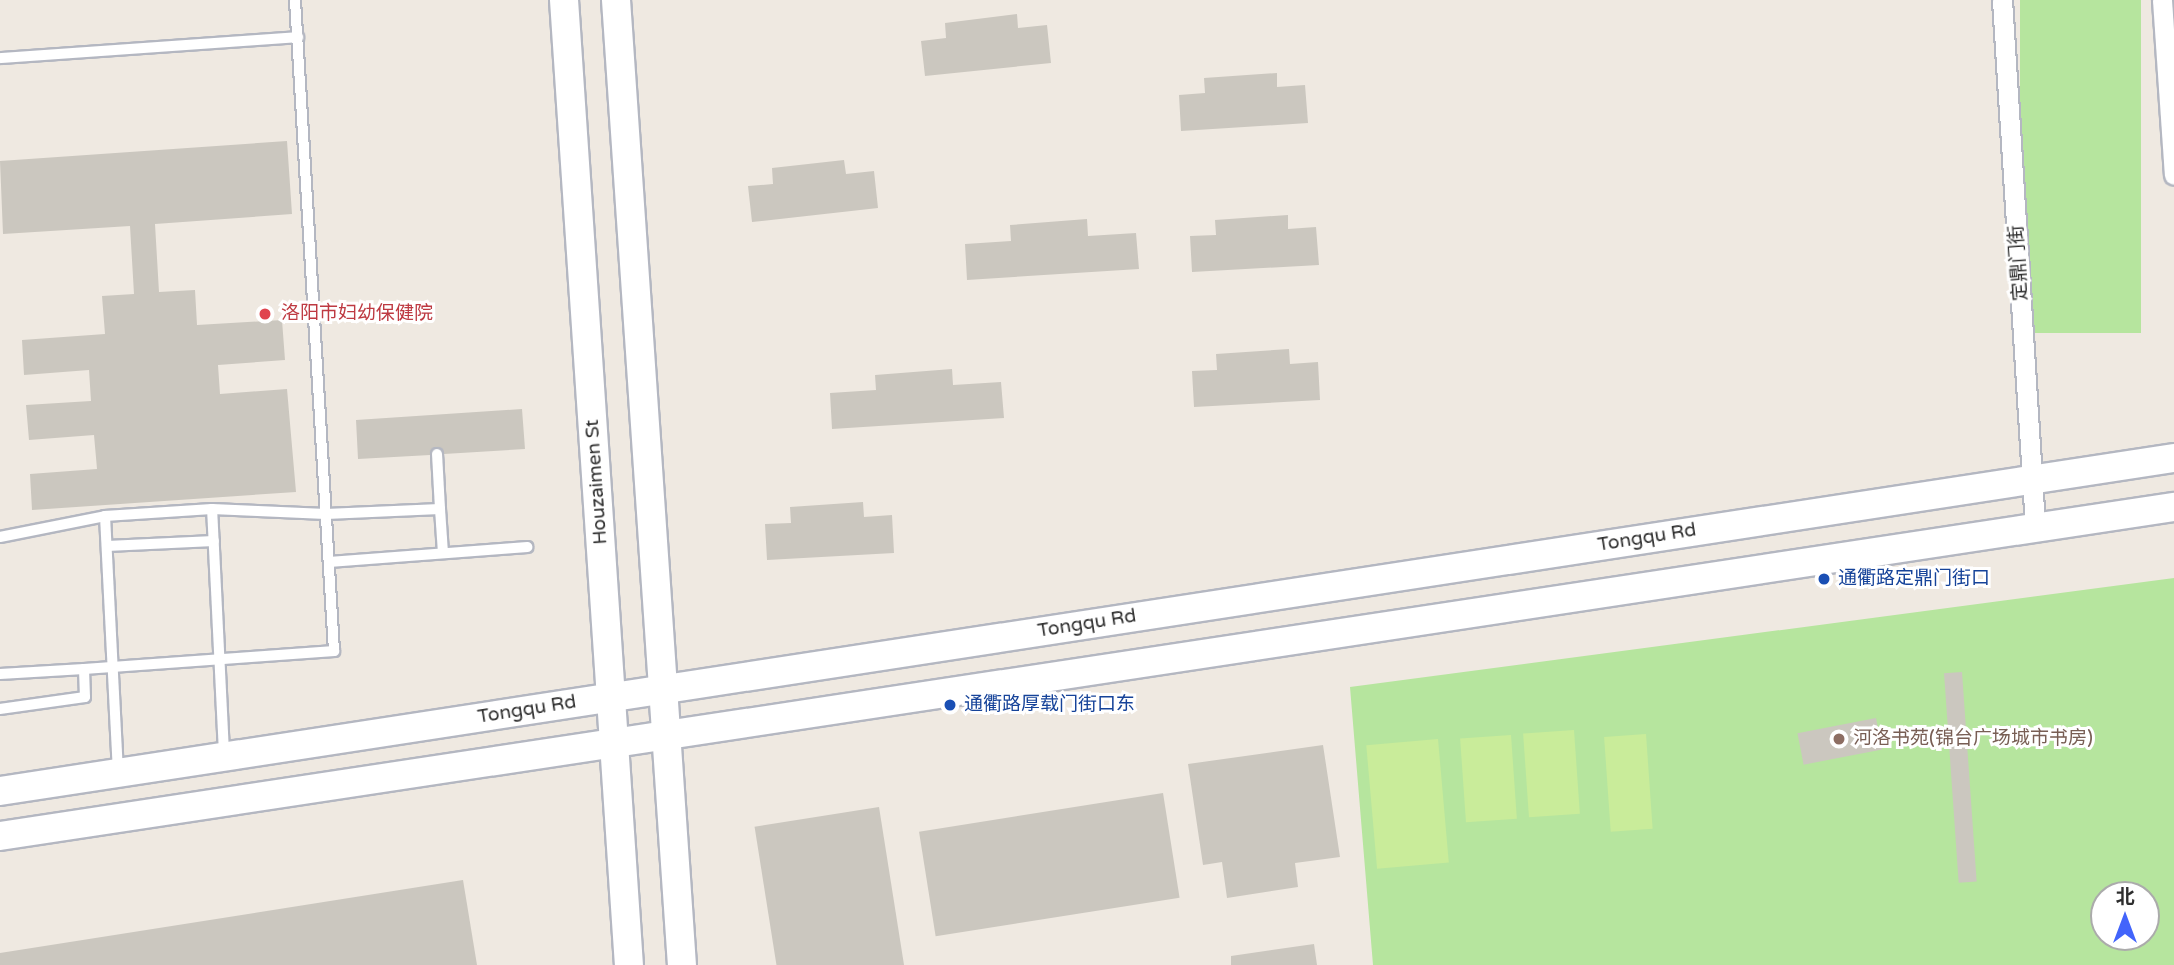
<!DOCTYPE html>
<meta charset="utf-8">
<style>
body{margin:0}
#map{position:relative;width:2174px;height:965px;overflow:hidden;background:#efe9e1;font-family:"Varela Round","Noto Sans SC",sans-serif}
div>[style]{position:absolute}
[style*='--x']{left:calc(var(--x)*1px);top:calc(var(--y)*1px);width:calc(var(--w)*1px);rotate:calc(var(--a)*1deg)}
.green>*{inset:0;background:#b6e59e;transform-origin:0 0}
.pitch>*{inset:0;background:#c9ec9a;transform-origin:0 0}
.building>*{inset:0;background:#cbc7bf;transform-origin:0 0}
.roads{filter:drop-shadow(2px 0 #b4b7c1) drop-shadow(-2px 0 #b4b7c1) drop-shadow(0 2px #b4b7c1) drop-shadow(0 -2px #b4b7c1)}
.lane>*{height:10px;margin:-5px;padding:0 5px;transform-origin:5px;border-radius:5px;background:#fff}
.street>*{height:19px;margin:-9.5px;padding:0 9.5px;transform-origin:9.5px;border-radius:9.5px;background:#fff}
.secondary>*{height:28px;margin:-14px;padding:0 14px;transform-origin:14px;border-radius:14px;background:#fff}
.dots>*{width:19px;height:19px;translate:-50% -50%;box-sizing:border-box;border:4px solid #fff;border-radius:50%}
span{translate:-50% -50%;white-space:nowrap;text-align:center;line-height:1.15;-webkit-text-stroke:6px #fff;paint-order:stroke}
.street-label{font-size:19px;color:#2e2e2e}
.health-label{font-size:19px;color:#be3a42}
.left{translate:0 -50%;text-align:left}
.transit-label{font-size:19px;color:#164399}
.education-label{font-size:19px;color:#785e54}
.north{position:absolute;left:2090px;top:881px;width:70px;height:70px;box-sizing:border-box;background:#fff;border:2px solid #ababab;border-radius:50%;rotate:0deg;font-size:19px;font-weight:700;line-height:28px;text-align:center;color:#2e2e2e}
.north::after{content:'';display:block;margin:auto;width:24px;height:32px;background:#4264fb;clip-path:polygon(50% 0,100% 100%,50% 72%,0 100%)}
</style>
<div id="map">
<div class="green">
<i style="left:2020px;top:0;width:121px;height:333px"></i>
<i style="clip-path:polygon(evenodd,2174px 578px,2174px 965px,1373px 965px,1350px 687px,2174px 578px,2104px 895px,2146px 895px,2146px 937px,2104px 937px,2104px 895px)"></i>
</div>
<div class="pitch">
<i style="left:1574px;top:730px;width:84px;height:51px;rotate:86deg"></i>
<i style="left:1646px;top:734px;width:95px;height:42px;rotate:86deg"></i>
<i style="left:1511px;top:735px;width:84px;height:51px;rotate:86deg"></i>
<i style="left:1438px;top:739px;width:124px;height:72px;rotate:85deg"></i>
</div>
<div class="building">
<i style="clip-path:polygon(1017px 14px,1018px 28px,1047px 25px,1051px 63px,925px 76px,921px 41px,946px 38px,945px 23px)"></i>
<i style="clip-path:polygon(1277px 73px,1277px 87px,1305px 85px,1308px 123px,1181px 131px,1179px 95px,1205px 93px,1204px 78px)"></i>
<i style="clip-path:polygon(287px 141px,292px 214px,155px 224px,159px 292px,195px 290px,197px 325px,282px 320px,285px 360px,218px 365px,220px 394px,287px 389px,296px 492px,32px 510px,30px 474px,97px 469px,94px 435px,29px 440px,26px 405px,91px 401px,89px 370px,24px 375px,22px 340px,105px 334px,102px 296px,134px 294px,130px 226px,3px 234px,0 161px)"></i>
<i style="clip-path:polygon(844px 160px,846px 174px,874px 171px,878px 208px,752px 222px,748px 186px,773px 184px,772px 168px)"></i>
<i style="clip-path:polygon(1288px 215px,1288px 229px,1316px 227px,1319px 265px,1192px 272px,1190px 236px,1216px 235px,1215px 220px)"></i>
<i style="clip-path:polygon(1087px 219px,1088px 236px,1136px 233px,1139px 269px,967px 280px,965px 244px,1011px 241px,1010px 225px)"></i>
<i style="clip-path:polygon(1289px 349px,1290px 364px,1318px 362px,1320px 400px,1194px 407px,1192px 371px,1217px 370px,1216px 354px)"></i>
<i style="clip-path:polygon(952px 369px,953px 385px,1001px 382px,1004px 418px,832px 429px,830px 393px,876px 390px,875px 375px)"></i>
<i style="clip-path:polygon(522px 409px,525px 449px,444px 454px,437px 447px,430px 455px,358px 459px,356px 420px)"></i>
<i style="clip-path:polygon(863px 502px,864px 517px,892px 515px,894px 553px,767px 560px,765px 524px,791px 523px,790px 507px)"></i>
<i style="left:1962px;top:672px;width:210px;height:18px;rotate:86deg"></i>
<i style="left:1876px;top:718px;width:32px;height:80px;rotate:79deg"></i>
<i style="clip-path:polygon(1323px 745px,1340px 857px,1295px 863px,1298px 887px,1227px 898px,1222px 862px,1203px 865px,1188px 764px)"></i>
<i style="left:1163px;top:793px;width:106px;height:247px;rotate:81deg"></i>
<i style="left:879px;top:807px;width:160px;height:126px;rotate:81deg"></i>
<i style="clip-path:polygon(463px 880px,477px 965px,0 965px,0 953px)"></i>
<i style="clip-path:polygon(1314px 944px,1317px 965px,1231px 965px,1231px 956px)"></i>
</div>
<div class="roads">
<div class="lane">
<i style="--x:0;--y:58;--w:299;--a:-4"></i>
<i style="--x:440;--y:509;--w:44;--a:86.1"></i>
<i style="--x:105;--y:516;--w:107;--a:-3.7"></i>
<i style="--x:0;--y:537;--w:107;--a:-11.3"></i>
<i style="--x:105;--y:516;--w:256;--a:87.1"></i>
<i style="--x:107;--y:546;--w:107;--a:-2.7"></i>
<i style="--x:329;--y:562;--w:199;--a:-4.3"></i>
<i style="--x:84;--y:669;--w:251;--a:-4.1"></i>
<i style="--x:334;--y:651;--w:652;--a:-93.43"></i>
<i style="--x:0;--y:674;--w:84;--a:-3.4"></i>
<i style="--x:84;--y:669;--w:28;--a:88"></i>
<i style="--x:85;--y:697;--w:86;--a:172"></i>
<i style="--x:224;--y:753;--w:244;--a:-92.8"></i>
<i style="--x:212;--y:509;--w:114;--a:2.5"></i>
<i style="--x:326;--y:514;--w:114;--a:-2.5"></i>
<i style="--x:440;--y:509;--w:55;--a:-93.1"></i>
</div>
<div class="street">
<i style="--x:2002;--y:0;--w:527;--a:86.41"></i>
<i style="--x:2162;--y:0;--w:175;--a:86.1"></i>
</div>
<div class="secondary">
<i style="--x:564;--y:0;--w:967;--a:86.15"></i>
<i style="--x:616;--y:0;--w:967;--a:86.09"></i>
<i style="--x:0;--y:791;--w:2199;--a:-8.71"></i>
<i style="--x:0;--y:836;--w:2199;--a:-8.61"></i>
</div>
</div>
<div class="dots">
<i style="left:265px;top:314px;background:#e0444e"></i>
<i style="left:1824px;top:579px;background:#1a4fb4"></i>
<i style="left:950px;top:705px;background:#1a4fb4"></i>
<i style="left:1839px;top:739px;background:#8d6e63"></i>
</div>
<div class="street-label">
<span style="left:2019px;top:263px;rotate:-94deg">定鼎门街</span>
<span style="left:597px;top:482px;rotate:-94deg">Houzaimen St</span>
<span style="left:1647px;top:538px;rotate:-9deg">Tongqu Rd</span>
<span style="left:1087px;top:624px;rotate:-9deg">Tongqu Rd</span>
<span style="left:527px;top:710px;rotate:-9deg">Tongqu Rd</span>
</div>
<div class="health-label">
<span class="left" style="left:281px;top:314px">洛阳市妇幼保健院</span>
</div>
<div class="transit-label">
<span class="left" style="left:1838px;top:579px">通衢路定鼎门街口</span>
<span class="left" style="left:964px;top:705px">通衢路厚载门街口东</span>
</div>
<div class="education-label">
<span class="left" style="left:1853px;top:739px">河洛书苑(锦台广场城市书房)</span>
</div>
<div class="north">北</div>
</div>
